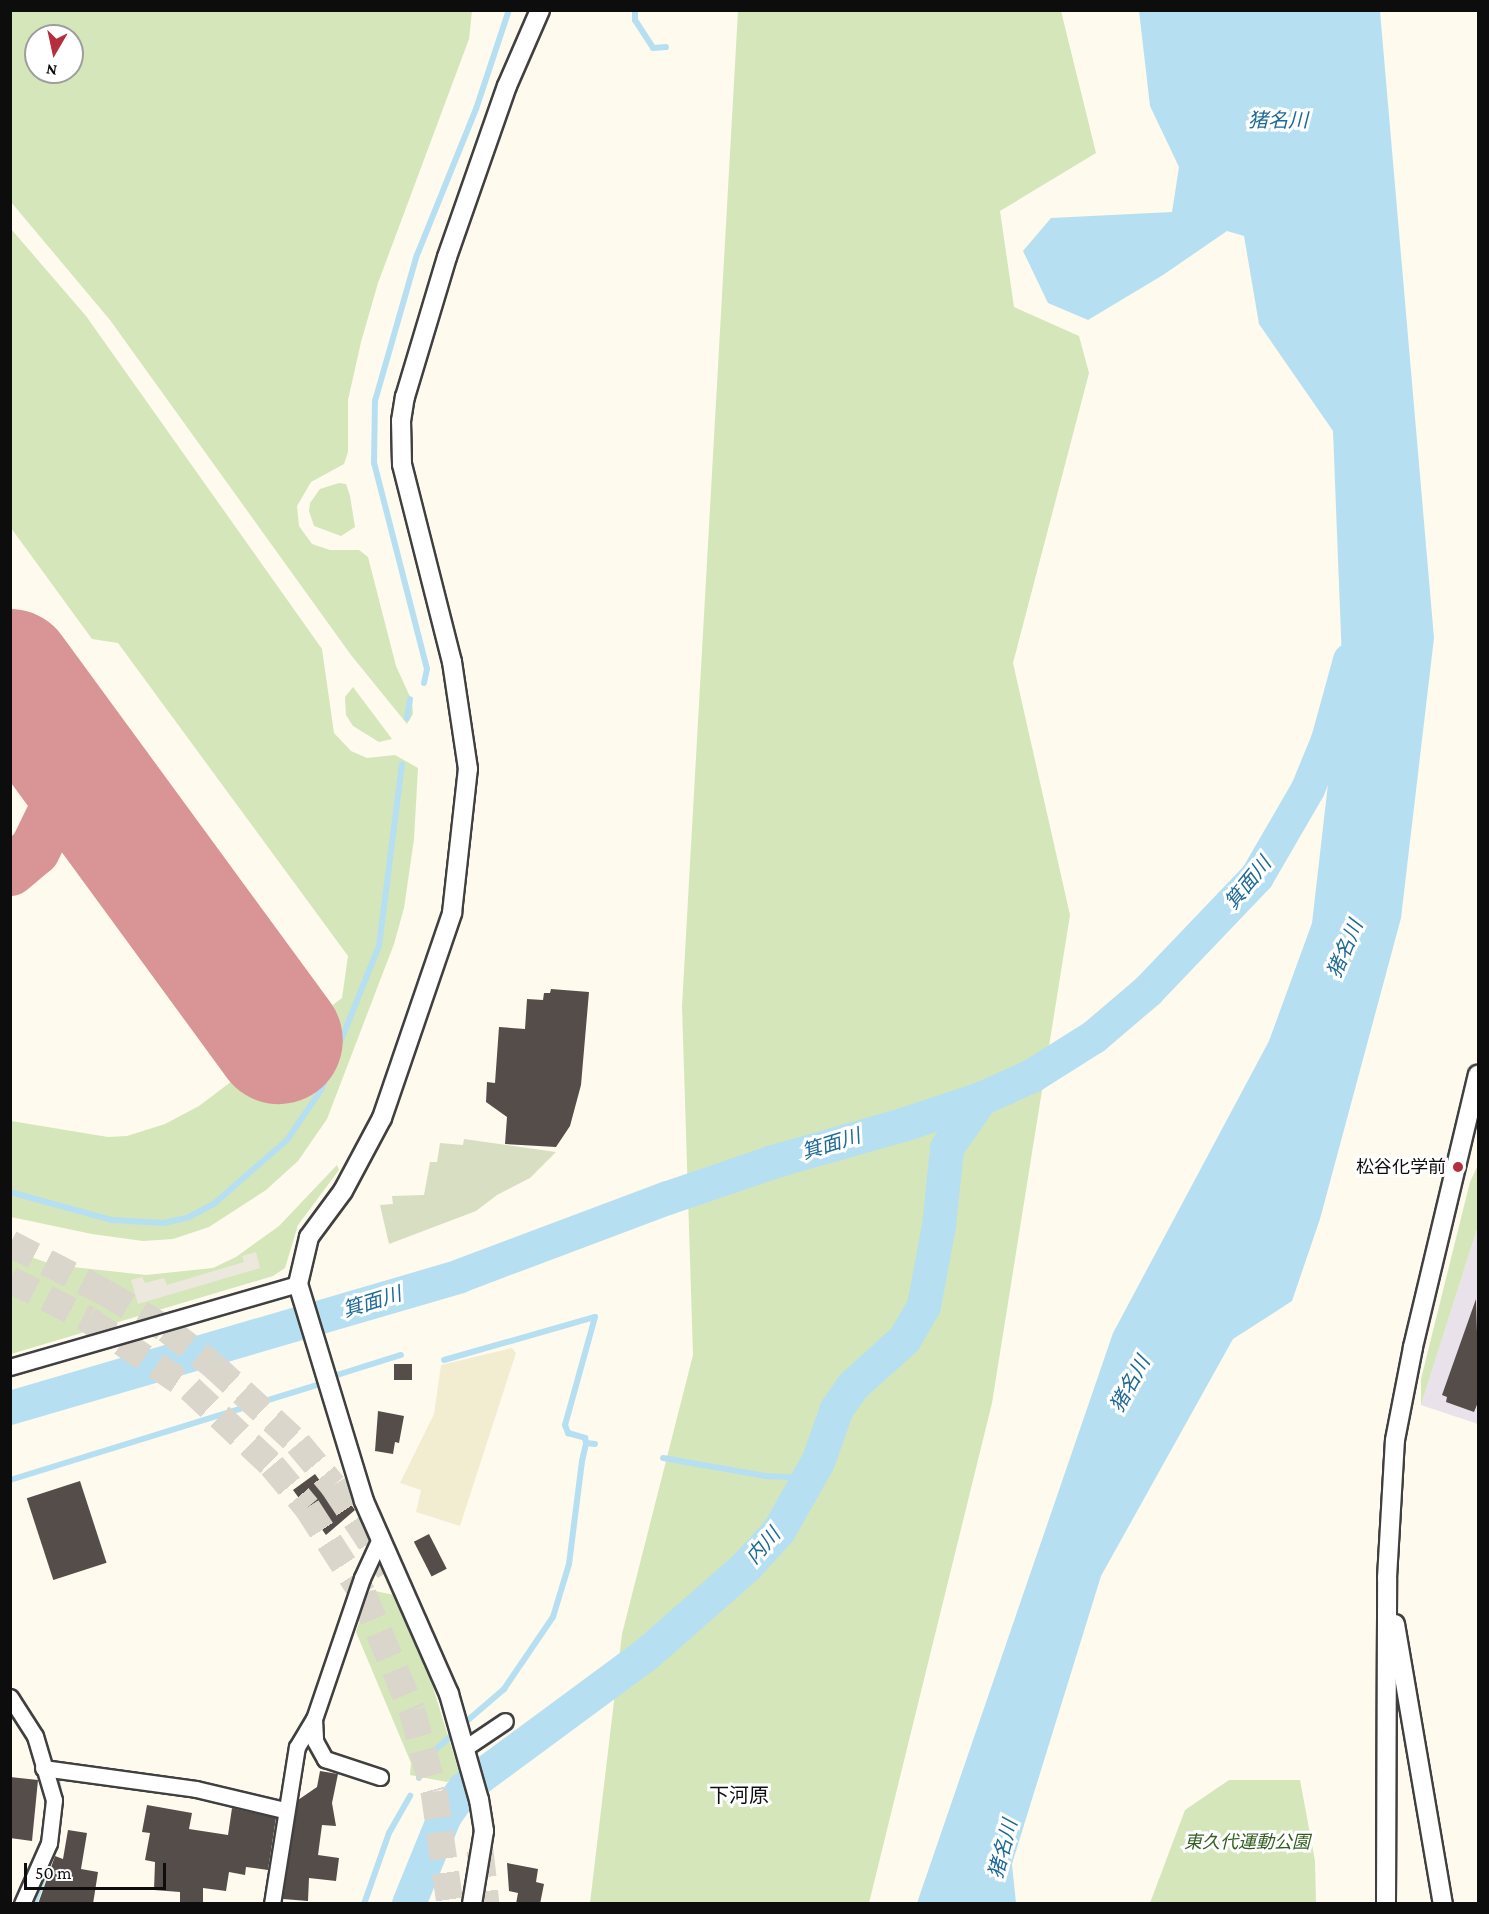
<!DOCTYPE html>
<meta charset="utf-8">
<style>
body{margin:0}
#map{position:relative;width:1489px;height:1914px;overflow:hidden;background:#fefaee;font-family:"Crimson Pro","Noto Sans JP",serif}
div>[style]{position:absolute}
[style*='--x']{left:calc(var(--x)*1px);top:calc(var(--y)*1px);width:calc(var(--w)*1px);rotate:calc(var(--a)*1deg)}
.industrial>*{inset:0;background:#e9e2eb}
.farmland>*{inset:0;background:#f2edd0}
.green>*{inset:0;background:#d4e6ba}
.cemetery>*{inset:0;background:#d7dec1}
.plaza>*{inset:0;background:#ede8de}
.water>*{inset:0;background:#b6e0f2}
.stream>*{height:6px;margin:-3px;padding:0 3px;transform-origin:3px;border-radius:3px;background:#b6e0f2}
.river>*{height:34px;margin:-17px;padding:0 17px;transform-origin:17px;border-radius:17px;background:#b6e0f2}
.taxiway>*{height:51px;margin:-25.5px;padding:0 25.5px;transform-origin:25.5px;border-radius:25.5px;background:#d99496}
.runway>*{height:128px;margin:-64px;padding:0 64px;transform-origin:64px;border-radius:64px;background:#d99496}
.building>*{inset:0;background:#554d4a;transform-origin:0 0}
.motorway-tunnel>*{height:27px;margin-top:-13.5px;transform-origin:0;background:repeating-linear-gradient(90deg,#dad6cc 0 27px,transparent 0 41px)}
.roads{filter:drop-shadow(2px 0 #404040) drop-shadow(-2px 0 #404040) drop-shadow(0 2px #404040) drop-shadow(0 -2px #404040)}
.minor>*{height:15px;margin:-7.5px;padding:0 7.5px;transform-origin:7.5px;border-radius:7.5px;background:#fff}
.tertiary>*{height:18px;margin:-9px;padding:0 9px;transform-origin:9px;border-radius:9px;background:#fff}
.dots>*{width:16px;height:16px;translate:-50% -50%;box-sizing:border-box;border:3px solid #fff;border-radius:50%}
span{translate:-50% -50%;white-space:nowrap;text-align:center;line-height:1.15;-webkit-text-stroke:6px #fff;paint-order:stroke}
.poi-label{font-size:18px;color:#0d0d0d}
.right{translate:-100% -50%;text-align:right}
.park-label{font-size:18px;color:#336022;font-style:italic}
.water-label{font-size:20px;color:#1e6a96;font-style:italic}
.neighbourhood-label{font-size:20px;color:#0d0d0d}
.frame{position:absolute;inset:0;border:12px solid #0d0d0d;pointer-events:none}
.north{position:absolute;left:24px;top:24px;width:60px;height:60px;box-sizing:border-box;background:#fff;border:2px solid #9e9e9e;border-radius:50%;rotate:189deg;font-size:16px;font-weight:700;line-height:24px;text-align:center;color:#0d0d0d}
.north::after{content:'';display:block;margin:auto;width:21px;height:27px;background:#b42e3e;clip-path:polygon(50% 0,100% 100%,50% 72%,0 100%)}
.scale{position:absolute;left:24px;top:1863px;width:142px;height:27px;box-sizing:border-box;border:3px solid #0d0d0d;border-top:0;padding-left:8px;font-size:18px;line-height:21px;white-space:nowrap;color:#0d0d0d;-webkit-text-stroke:4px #fff;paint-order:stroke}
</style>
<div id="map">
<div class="industrial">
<i style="clip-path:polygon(1478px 1226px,1478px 1424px,1421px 1405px)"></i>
</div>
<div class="farmland">
<i style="clip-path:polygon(512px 1348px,516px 1353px,460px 1526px,416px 1512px,421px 1490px,400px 1483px,434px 1414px,441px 1365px)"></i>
</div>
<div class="green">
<i style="clip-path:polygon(evenodd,10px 11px,472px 11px,469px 39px,378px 283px,361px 342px,348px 400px,348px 452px,344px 464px,311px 482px,297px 506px,299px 526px,312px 544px,330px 550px,359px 550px,368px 557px,396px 666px,412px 701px,413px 714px,407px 724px,351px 655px,110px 320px,11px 202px,10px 11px,36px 36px,72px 36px,72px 72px,36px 72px,36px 36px)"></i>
<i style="clip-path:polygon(738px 11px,1061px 11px,1096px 153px,1000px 211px,1014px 307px,1079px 336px,1089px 373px,1013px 663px,1070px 915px,992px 1403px,869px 1903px,590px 1903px,622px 1634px,693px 1355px,682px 1006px)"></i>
<i style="clip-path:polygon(11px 229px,86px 316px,322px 649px,334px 733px,351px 751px,367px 758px,395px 755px,418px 768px,414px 839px,404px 908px,394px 944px,327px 1119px,298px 1161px,266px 1190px,209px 1227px,173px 1239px,143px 1241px,92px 1234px,11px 1217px,11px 1121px,108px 1137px,127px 1136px,165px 1124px,199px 1106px,342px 998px,348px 956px,118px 643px,92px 639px,11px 528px)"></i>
<i style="clip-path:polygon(339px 483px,346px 484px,350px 496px,355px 527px,341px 536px,314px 526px,309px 511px,310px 503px,320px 489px)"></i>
<i style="clip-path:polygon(353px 687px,392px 739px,379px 742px,353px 726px,346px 715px,345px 697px)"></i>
<i style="clip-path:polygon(337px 1165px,339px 1170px,298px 1225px,285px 1268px,273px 1276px,11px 1354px,11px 1257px,21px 1261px,25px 1255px,54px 1265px,146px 1275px,213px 1268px,236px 1257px,279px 1226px)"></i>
<i style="clip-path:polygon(1478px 1165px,1478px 1226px,1421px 1405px,1421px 1379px,1470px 1182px)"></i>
<i style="clip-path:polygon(370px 1590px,394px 1595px,428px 1671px,459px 1772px,447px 1782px,410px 1775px,411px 1763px,356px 1632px)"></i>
<i style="clip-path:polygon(1229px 1780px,1300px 1780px,1315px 1861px,1316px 1903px,1150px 1903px,1185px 1810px)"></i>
</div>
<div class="cemetery">
<i style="clip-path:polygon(464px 1139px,556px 1152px,530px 1178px,497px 1195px,476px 1211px,389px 1244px,380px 1205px,393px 1204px,392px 1196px,424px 1195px,430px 1162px,437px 1162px,440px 1143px,463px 1145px)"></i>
</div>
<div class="plaza">
<i style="clip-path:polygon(256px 1252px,260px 1268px,138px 1304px,131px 1280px,142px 1277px,145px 1283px,164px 1278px,167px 1285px,244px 1262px,242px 1256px)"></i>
</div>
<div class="water">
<i style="clip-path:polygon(1139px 11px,1380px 11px,1434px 638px,1401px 918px,1320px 1219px,1292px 1301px,1233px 1339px,1101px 1576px,1012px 1864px,1016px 1903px,917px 1903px,1113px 1333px,1269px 1041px,1312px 923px,1342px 662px,1333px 431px,1259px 324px,1244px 236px,1227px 231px,1163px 275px,1088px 320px,1048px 303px,1023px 251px,1051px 218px,1172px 212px,1179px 167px,1150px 106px)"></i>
</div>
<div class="stream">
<i style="--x:635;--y:10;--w:10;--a:90"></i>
<i style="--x:635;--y:20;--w:33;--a:57"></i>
<i style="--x:653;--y:48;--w:13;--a:-4"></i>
<i style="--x:424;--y:683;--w:14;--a:-78"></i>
<i style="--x:427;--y:669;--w:213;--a:-104.4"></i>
<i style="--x:374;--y:463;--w:62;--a:-89.1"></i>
<i style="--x:375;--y:401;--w:152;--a:-74"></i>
<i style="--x:417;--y:255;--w:157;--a:-68"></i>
<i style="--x:476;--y:109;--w:104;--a:-71.6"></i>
<i style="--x:407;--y:718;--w:19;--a:-81"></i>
<i style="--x:10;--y:1192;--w:106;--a:15.4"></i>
<i style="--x:112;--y:1220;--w:52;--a:3.3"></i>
<i style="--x:164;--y:1223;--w:26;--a:-13"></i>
<i style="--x:189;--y:1217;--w:30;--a:-28"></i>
<i style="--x:215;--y:1203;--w:96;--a:-41.2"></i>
<i style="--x:287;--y:1140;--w:60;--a:-55.8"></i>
<i style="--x:321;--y:1090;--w:155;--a:-68.1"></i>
<i style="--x:379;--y:946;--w:183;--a:-82.8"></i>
<i style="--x:444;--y:1360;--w:157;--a:-15.9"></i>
<i style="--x:595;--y:1317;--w:112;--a:105.5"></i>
<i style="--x:565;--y:1425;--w:9;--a:69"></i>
<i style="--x:568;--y:1433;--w:18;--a:16"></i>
<i style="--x:585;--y:1438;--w:5;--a:79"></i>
<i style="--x:337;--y:1375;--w:67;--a:-17.4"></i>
<i style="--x:663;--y:1458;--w:104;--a:10"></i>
<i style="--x:765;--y:1476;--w:44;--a:2.6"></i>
<i style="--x:10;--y:1480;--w:320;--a:-17.2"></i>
<i style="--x:468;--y:1720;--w:48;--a:-40.7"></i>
<i style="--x:504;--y:1689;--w:87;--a:-55.8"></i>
<i style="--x:553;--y:1617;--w:55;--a:-73.2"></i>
<i style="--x:569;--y:1564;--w:104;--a:-82.8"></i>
<i style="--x:582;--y:1461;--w:18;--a:-77"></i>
<i style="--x:586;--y:1443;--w:9;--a:6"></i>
<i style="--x:57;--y:1777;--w:22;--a:82"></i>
<i style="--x:419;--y:1778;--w:24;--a:-68"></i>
<i style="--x:428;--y:1756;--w:29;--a:-41"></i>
<i style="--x:34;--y:1904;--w:60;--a:-70.7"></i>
<i style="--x:364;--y:1904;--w:75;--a:-70.6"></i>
<i style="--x:389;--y:1833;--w:43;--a:-60.4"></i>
</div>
<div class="river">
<i style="--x:10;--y:1408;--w:469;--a:-16.3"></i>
<i style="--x:460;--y:1276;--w:222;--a:-20.6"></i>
<i style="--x:668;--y:1198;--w:111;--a:-18.9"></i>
<i style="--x:773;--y:1162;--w:135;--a:-15.9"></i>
<i style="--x:903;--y:1125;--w:82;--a:-18.4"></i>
<i style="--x:981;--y:1099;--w:56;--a:-24.3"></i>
<i style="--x:1032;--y:1076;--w:73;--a:-32.2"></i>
<i style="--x:1094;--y:1037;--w:71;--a:-40.4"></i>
<i style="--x:1148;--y:991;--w:158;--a:-46.3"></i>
<i style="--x:1257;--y:877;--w:102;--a:-59.9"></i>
<i style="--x:1308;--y:789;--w:53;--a:-67.8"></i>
<i style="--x:1328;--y:740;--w:83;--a:-74.6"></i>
<i style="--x:409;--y:1904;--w:95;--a:-67.8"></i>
<i style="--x:445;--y:1816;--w:33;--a:-55"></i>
<i style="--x:464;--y:1789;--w:227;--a:-36.4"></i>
<i style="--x:647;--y:1654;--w:133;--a:-41.3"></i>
<i style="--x:747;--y:1566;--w:47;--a:-47.6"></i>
<i style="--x:779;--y:1531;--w:79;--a:-60.5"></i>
<i style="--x:818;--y:1462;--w:56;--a:-70.3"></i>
<i style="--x:837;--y:1409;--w:28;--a:-55"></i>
<i style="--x:853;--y:1386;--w:70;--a:-42.1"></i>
<i style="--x:905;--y:1339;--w:38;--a:-60"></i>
<i style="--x:924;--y:1306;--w:81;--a:-79.4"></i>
<i style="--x:939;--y:1226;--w:78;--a:-84.1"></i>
<i style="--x:947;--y:1148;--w:60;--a:-55.2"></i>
</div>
<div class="taxiway">
<i style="--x:10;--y:870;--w:31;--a:-40"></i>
<i style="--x:34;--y:850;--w:48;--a:-64"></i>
<i style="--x:55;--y:807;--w:29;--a:-82"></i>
<i style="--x:59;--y:778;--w:25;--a:-97"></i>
<i style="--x:56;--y:753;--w:48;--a:-113.4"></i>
</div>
<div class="runway">
<i style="--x:10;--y:673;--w:455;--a:53.8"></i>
</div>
<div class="building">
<i style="clip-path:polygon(551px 989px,589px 992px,581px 1085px,570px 1126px,556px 1147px,505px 1144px,507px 1117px,486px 1102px,487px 1082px,495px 1083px,499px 1027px,525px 1029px,527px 999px,543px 1000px,544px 993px,550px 993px)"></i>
<i style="clip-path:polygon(1476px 1299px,1479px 1400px,1474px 1412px,1446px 1402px,1447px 1397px,1442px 1395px)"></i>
<i style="left:394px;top:1364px;width:18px;height:16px"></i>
<i style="clip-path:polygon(378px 1411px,404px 1416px,399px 1443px,395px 1442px,393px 1454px,375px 1451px)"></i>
<i style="clip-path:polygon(315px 1474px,332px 1497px,341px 1491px,355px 1510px,326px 1535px,293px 1490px)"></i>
<i style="left:80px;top:1481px;width:86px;height:56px;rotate:72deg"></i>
<i style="left:429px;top:1534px;width:39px;height:17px;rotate:63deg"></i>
<i style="clip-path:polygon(320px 1771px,338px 1774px,332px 1803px,336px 1826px,322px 1825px,318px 1855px,339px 1858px,336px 1881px,309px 1878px,308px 1901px,283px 1899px,298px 1800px,317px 1787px)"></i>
<i style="clip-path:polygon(10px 1777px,38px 1780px,32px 1841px,10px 1838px)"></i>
<i style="clip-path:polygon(147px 1805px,192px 1813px,189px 1829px,228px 1835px,232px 1808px,276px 1818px,268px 1870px,246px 1867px,245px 1875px,229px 1872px,226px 1891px,203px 1888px,203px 1904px,180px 1904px,180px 1892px,154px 1890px,155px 1862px,145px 1860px,150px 1833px,142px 1832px)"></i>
<i style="clip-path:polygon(68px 1830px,87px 1833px,81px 1869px,98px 1872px,93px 1904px,38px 1904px,55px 1856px,63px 1859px)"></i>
<i style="clip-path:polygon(507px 1863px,538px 1869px,536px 1882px,544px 1884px,540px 1904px,516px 1904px,518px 1893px,509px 1891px)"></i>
</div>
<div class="motorway-tunnel">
<i style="--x:10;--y:1243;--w:107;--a:27.3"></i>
<i style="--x:105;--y:1292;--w:72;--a:30.8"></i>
<i style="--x:167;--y:1329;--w:57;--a:37.9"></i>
<i style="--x:212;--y:1364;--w:117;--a:42.6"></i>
<i style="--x:298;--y:1443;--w:55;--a:50.2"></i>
<i style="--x:333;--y:1485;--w:102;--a:56.6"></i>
<i style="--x:10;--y:1279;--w:88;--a:27.1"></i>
<i style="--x:88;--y:1319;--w:123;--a:34.1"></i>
<i style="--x:190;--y:1388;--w:112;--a:43.2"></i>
<i style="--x:272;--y:1465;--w:55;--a:50.2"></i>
<i style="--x:307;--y:1507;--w:103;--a:57.2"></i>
<i style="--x:363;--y:1594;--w:126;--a:67.1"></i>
<i style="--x:412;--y:1710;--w:84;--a:74.8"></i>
<i style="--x:434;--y:1791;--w:114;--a:81.9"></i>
<i style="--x:480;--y:1850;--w:54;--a:83.7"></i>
</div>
<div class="roads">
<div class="minor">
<i style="--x:10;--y:1367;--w:300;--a:-16.1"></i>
<i style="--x:379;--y:1541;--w:41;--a:114.7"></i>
<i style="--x:362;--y:1578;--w:149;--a:108.8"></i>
<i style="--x:314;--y:1719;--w:22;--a:87"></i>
<i style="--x:315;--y:1741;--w:21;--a:61"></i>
<i style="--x:325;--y:1759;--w:58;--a:18.1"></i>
<i style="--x:10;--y:1697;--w:46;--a:57.3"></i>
<i style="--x:35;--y:1736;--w:67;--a:73.5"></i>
<i style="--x:54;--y:1800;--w:43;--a:96.6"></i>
<i style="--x:49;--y:1843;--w:67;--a:113.9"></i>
<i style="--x:465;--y:1748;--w:48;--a:-34"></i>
<i style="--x:43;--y:1768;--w:154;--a:7.8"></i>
<i style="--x:196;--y:1789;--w:90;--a:13.4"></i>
<i style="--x:272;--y:1904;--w:159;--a:-81"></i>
<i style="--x:297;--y:1747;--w:33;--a:-59"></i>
</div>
<div class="tertiary">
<i style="--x:1395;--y:1624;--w:284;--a:80.3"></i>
<i style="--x:472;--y:1904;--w:74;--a:-80.7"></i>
<i style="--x:484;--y:1831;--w:31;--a:-99"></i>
<i style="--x:479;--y:1800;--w:110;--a:-105.8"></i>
<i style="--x:449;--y:1694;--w:211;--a:-113.8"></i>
<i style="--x:364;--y:1501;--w:227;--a:-106.9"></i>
<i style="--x:298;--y:1284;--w:48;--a:-76.8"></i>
<i style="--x:309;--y:1237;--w:57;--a:-53.5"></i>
<i style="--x:343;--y:1191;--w:83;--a:-61.9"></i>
<i style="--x:382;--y:1118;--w:217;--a:-71.1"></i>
<i style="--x:452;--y:913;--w:145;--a:-83.7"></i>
<i style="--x:468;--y:769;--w:108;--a:-98.5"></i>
<i style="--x:452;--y:662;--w:204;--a:-104.2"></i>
<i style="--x:402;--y:464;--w:43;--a:-91.3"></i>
<i style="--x:401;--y:421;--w:24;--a:-81"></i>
<i style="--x:405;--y:397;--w:146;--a:-73.3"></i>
<i style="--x:447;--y:257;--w:181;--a:-70.7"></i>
<i style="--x:507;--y:86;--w:83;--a:-66.5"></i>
<i style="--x:1386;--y:1904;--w:326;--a:-89.8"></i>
<i style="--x:1387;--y:1578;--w:138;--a:-86.7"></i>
<i style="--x:1395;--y:1440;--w:95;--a:-79"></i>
<i style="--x:1413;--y:1347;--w:280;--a:-76.6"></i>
</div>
</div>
<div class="dots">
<i style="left:1458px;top:1167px;background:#b42e3e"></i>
</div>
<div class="poi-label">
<span class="right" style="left:1446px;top:1167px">松谷化学前</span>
</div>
<div class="park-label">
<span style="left:1247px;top:1842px">東久代運動公園</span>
</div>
<div class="water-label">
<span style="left:1278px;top:120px">猪名川</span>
<span style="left:1248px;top:883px;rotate:-51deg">箕面川</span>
<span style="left:1345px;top:949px;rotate:-67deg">猪名川</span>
<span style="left:831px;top:1144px;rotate:-17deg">箕面川</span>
<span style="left:372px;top:1302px;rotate:-17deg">箕面川</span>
<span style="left:1130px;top:1384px;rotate:-61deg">猪名川</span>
<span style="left:763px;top:1546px;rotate:-49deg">内川</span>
<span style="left:1003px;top:1849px;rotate:-75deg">猪名川</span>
</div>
<div class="neighbourhood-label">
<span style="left:739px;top:1795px">下河原</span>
</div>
<div class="frame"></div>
<div class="north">N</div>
<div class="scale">50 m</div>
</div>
